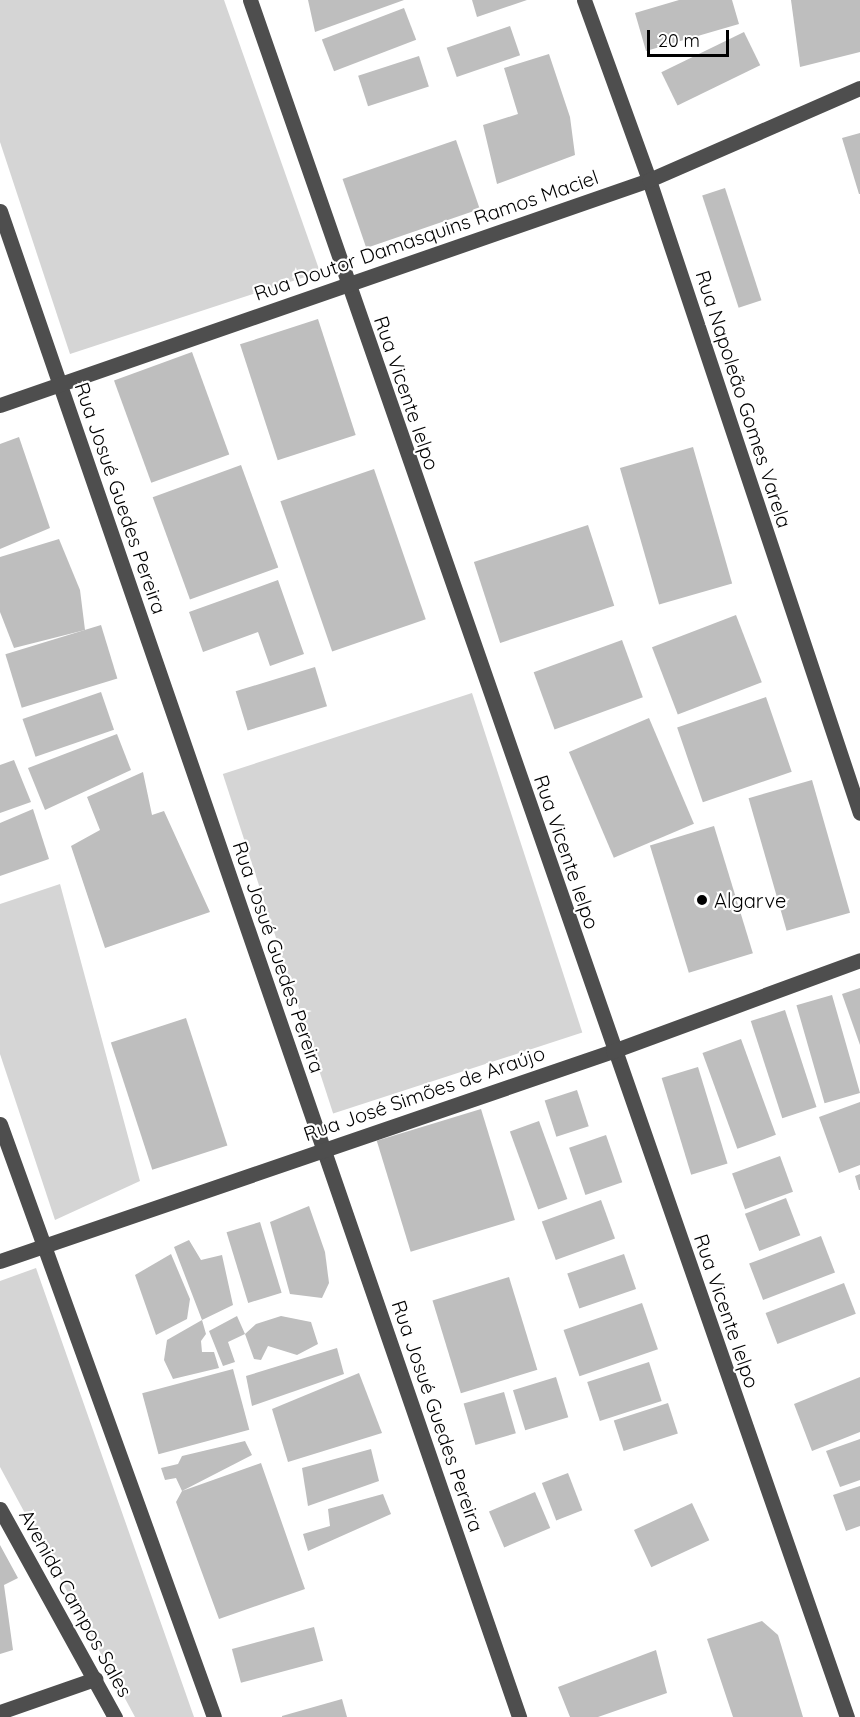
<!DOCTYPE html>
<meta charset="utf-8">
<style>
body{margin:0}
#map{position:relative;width:860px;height:1717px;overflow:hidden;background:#fff;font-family:Quicksand,sans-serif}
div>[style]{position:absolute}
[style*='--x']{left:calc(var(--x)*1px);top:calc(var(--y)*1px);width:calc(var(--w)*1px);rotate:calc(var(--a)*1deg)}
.green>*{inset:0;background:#d5d5d5;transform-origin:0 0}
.building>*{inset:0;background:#bebebe;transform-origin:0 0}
.minor>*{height:15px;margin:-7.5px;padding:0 7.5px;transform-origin:7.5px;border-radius:7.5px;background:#4e4e4e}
.dots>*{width:16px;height:16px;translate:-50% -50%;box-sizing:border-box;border:3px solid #fff;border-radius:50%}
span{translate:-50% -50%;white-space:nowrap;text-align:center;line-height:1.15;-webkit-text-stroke:4.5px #fff;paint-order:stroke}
.street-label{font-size:20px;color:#000}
.poi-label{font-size:20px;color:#000}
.left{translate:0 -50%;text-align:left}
.scale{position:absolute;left:647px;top:30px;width:82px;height:27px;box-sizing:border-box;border:3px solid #000;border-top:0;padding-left:8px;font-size:18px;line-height:21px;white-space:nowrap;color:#000;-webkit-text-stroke:4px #fff;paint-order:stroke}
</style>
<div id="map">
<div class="green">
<i style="clip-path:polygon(0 0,224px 0,320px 272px,70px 354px,0 142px)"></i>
<i style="left:472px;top:693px;width:357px;height:262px;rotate:72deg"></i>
<i style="clip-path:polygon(60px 884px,140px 1181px,55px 1220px,0 1054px,0 904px)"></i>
<i style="clip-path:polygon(36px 1268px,194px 1717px,135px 1717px,0 1467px,0 1281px)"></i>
</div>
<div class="building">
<i style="clip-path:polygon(308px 0,404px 0,315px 32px)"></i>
<i style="clip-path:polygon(472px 0,527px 0,477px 17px)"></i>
<i style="clip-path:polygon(679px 0,732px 0,739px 24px,646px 51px,635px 13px)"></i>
<i style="clip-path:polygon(791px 0,860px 0,860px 52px,800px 67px)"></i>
<i style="left:404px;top:8px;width:34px;height:88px;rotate:69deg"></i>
<i style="left:510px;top:26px;width:31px;height:67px;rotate:71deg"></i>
<i style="left:744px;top:32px;width:37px;height:92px;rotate:64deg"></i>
<i style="clip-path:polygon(549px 54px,570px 117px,575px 155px,497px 184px,483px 125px,518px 114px,504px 68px)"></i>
<i style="left:419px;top:56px;width:32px;height:64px;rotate:72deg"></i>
<i style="clip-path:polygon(860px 133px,860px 194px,859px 194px,842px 138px)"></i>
<i style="left:456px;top:140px;width:73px;height:120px;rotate:71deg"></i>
<i style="left:725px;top:188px;width:118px;height:24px;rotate:72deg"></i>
<i style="left:318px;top:319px;width:122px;height:82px;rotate:72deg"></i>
<i style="left:192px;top:352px;width:109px;height:83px;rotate:70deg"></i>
<i style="clip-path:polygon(19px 437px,50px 528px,0 549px,0 444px)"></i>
<i style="left:693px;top:447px;width:142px;height:76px;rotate:74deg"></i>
<i style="left:241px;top:465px;width:109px;height:94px;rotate:70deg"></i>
<i style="left:374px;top:469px;width:159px;height:99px;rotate:71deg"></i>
<i style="left:588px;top:525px;width:85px;height:120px;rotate:72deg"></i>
<i style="clip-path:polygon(59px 539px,80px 590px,85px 630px,14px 648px,0 612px,0 557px)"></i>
<i style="clip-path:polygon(278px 580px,304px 654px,270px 666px,258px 632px,203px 652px,189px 612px)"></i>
<i style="left:736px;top:615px;width:72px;height:90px;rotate:69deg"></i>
<i style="left:101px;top:625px;width:56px;height:100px;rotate:73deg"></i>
<i style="left:622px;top:640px;width:61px;height:94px;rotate:70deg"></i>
<i style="left:315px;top:667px;width:41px;height:83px;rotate:73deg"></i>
<i style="left:101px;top:692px;width:40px;height:83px;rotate:71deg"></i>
<i style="left:766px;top:697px;width:79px;height:94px;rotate:71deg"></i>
<i style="left:649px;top:718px;width:115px;height:87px;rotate:67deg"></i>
<i style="clip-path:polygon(117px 734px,131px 770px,45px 810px,28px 768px)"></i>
<i style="clip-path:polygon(14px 760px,31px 802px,0 813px,0 765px)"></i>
<i style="clip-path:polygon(143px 772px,152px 815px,164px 811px,210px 912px,105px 948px,71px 846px,100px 830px,87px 797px)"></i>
<i style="left:812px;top:780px;width:138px;height:66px;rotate:74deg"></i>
<i style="clip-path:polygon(33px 809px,49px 859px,0 876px,0 823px)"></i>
<i style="left:714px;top:826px;width:133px;height:67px;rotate:73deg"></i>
<i style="clip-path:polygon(860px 988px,860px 1045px,842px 994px)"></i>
<i style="left:832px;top:995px;width:102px;height:37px;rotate:74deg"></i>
<i style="left:785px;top:1010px;width:102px;height:36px;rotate:72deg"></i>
<i style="left:186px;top:1018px;width:134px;height:79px;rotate:72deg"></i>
<i style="left:741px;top:1039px;width:102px;height:41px;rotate:70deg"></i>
<i style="left:698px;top:1067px;width:101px;height:38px;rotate:73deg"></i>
<i style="left:577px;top:1090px;width:38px;height:34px;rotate:72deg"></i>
<i style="clip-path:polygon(860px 1102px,860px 1165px,839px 1173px,819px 1117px)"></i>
<i style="left:481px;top:1109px;width:116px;height:109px;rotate:73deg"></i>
<i style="left:539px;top:1121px;width:83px;height:31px;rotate:70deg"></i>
<i style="left:606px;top:1135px;width:50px;height:39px;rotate:71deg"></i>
<i style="left:780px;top:1156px;width:38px;height:51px;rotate:70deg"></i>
<i style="clip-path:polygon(860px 1174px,860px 1190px,859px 1190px,855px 1176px)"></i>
<i style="left:786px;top:1198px;width:40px;height:44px;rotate:69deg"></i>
<i style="left:601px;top:1200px;width:41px;height:63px;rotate:70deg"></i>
<i style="clip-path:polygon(309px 1206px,325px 1252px,329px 1283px,322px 1298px,290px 1294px,270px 1222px)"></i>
<i style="left:260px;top:1222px;width:74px;height:35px;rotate:73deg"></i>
<i style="left:821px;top:1236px;width:39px;height:77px;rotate:69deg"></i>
<i style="clip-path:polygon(189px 1240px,201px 1260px,222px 1255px,233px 1305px,202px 1320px,174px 1247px)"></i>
<i style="clip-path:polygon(171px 1254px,190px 1299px,187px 1319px,156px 1335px,135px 1275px)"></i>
<i style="left:624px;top:1254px;width:37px;height:60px;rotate:71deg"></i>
<i style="left:509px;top:1277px;width:97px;height:80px;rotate:73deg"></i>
<i style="left:844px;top:1283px;width:33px;height:84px;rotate:69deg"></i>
<i style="left:642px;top:1303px;width:49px;height:83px;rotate:71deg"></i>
<i style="clip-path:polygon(237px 1316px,245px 1334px,228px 1342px,235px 1362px,223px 1366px,209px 1331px)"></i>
<i style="clip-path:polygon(281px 1316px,311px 1322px,318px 1344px,297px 1355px,268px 1346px,261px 1360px,254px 1359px,245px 1334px,256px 1324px)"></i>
<i style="clip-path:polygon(202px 1320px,206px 1334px,201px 1341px,202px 1352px,214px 1352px,219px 1368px,173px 1379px,164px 1360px,167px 1340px)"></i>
<i style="clip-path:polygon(337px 1348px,344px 1374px,252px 1406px,246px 1376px)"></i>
<i style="left:649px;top:1362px;width:41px;height:65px;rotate:72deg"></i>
<i style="left:233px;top:1369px;width:63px;height:94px;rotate:75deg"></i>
<i style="clip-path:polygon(359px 1373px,382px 1433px,288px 1462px,272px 1409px)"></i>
<i style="left:556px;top:1377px;width:42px;height:45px;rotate:73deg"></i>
<i style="clip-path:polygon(860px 1377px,860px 1432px,812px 1451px,794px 1404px)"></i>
<i style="left:504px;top:1392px;width:43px;height:42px;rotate:74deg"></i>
<i style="left:668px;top:1403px;width:32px;height:57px;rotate:72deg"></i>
<i style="clip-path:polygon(860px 1439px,860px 1480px,840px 1487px,826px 1451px)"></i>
<i style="clip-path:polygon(245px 1441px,252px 1455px,182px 1491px,261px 1463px,305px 1589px,219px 1619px,176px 1502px,182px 1491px,176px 1478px,165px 1480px,161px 1468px,178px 1464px,182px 1456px)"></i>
<i style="clip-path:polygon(371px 1449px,379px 1481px,308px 1506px,302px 1468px)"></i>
<i style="left:568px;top:1473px;width:40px;height:28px;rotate:69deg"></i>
<i style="clip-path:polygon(860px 1486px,860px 1526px,846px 1531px,833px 1495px)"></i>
<i style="left:535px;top:1492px;width:39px;height:50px;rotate:67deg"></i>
<i style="clip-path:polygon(383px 1494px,391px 1514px,308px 1551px,303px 1534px,330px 1526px,328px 1509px)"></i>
<i style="left:692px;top:1503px;width:41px;height:64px;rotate:65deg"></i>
<i style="clip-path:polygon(0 1545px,18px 1578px,4px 1585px,13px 1650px,0 1654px)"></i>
<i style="clip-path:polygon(762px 1621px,778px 1635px,803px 1717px,733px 1717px,707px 1639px)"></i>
<i style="left:314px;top:1627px;width:35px;height:85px;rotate:75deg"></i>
<i style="clip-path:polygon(656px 1650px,667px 1693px,598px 1717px,570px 1717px,558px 1687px)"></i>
<i style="clip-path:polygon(342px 1699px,347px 1717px,282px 1717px,282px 1716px)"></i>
</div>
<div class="minor">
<i style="--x:250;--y:0;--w:1818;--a:70.83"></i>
<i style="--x:584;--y:0;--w:191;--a:70.1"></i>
<i style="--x:649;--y:180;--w:667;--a:71.57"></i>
<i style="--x:0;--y:211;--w:1593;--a:70.98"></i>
<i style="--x:0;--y:405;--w:687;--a:-19.12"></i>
<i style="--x:649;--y:180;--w:230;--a:-23.6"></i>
<i style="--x:0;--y:1124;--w:630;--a:70.16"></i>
<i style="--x:0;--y:1261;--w:648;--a:-18.91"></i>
<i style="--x:613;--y:1051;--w:263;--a:-20.2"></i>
<i style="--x:0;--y:1509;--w:238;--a:61.1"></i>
<i style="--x:0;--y:1712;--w:101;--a:-19.2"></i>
</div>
<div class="dots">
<i style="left:702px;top:900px;background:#000"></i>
</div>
<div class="street-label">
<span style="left:426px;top:235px;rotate:-19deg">Rua Doutor Damasquins Ramos Maciel</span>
<span style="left:407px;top:393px;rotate:71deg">Rua Vicente Ielpo</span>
<span style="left:744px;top:399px;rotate:72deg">Rua Napoleão Gomes Varela</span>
<span style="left:121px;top:498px;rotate:71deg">Rua Josué Guedes Pereira</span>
<span style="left:567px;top:852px;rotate:71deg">Rua Vicente Ielpo</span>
<span style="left:279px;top:957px;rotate:71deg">Rua Josué Guedes Pereira</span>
<span style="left:424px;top:1093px;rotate:-19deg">Rua José Simões de Araújo</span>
<span style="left:727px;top:1311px;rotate:71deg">Rua Vicente Ielpo</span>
<span style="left:438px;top:1416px;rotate:71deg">Rua Josué Guedes Pereira</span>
<span style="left:76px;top:1603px;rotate:61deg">Avenida Campos Sales</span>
</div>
<div class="poi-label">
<span class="left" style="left:714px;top:900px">Algarve</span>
</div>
<div class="scale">20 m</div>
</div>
